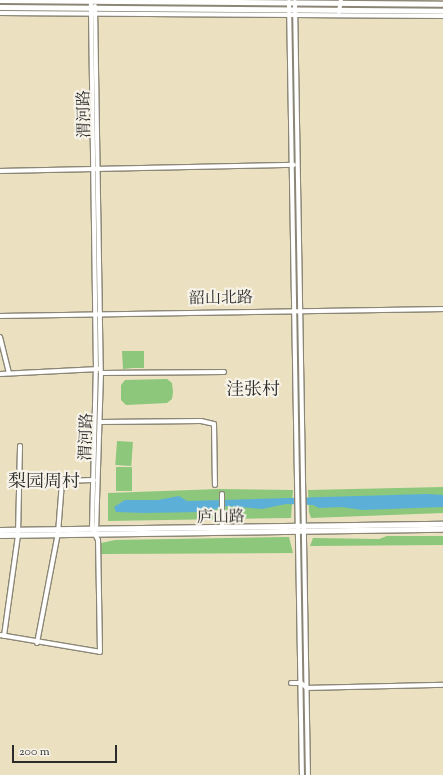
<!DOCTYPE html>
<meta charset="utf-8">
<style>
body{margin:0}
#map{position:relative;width:443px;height:775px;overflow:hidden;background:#ebe1c1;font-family:"Sorts Mill Goudy","Noto Serif SC",serif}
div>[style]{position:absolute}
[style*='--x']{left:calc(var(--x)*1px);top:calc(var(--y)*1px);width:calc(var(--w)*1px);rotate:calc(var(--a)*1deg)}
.green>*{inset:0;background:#8cc77b;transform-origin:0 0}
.water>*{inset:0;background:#5cb0d8}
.roads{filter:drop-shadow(1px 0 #8b8676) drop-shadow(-1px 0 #8b8676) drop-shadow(0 1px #8b8676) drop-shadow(0 -1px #8b8676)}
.minor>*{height:4px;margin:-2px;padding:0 2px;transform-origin:2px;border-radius:2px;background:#fff}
.major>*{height:5px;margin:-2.5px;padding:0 2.5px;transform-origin:2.5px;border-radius:2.5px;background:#fff}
span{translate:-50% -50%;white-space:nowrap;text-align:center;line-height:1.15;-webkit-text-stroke:4px #f7f3e8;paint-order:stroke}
.street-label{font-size:16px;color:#2b2b2b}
.quarter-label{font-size:18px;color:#2b2b2b}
.scale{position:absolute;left:12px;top:745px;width:105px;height:18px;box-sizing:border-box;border:2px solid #2b2b2b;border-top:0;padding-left:5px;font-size:12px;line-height:14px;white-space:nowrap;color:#2b2b2b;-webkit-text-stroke:3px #f7f3e8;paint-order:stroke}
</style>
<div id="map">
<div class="green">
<i style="clip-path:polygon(122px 351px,133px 351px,133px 368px,123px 369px)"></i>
<i style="left:133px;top:351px;width:11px;height:17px"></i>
<i style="clip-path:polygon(167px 379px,172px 383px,173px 392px,172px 399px,167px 403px,126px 405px,121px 400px,121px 385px,125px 380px)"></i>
<i style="left:117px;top:441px;width:16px;height:24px;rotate:4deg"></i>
<i style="left:116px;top:467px;width:16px;height:24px"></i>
<i style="clip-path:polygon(443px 487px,443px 513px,311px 518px,309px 512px,308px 490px)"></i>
<i style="clip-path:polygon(219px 489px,293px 490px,291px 518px,108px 521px,108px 493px)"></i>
<i style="clip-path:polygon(387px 536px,443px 536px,443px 545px,310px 546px,313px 538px,379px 539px)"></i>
<i style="clip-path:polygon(289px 537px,293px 553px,101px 554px,101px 543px,115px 540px)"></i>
</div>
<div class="water">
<i style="clip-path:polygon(427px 494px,443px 495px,443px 507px,362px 510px,342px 507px,319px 508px,313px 505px,286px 504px,262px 509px,228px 506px,204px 512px,143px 513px,116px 512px,114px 507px,125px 500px,158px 500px,179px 496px,187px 501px)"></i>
</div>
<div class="roads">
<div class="minor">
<i style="--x:289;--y:2;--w:773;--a:89.04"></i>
<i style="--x:295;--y:2;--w:773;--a:89.04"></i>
<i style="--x:95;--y:6;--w:367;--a:89.1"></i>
<i style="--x:101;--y:373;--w:157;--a:91.8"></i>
<i style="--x:339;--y:12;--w:12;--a:-81"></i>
<i style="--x:0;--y:13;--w:443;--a:0.4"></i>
<i style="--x:0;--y:171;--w:294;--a:-1.2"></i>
<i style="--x:0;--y:316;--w:443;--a:-0.9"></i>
<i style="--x:0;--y:337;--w:37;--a:76"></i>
<i style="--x:101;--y:373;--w:123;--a:-0.5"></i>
<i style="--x:0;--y:374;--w:99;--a:-2.9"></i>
<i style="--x:100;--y:422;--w:101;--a:-0.6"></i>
<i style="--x:201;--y:421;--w:13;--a:13"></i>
<i style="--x:214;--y:424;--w:61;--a:89.1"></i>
<i style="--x:19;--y:482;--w:75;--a:-1.5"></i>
<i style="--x:222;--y:494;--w:32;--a:90"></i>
<i style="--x:0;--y:635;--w:101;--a:9.6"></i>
<i style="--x:100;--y:652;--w:112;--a:-91"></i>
<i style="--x:98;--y:540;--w:13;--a:-117"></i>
<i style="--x:92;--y:528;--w:159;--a:-88.6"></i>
<i style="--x:96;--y:369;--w:369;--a:-90.8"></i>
<i style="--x:4;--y:636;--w:102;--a:-82.1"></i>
<i style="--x:18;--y:535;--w:89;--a:-88.7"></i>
<i style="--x:37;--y:643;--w:112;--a:-79.2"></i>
<i style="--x:58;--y:533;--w:51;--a:-85.5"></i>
<i style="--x:291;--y:683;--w:10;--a:0"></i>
<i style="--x:301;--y:683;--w:8;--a:40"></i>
<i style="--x:307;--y:688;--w:136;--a:-1.3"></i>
</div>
<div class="major">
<i style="--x:0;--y:0;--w:443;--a:0.5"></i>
<i style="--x:0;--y:7;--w:443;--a:0.5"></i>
<i style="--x:0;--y:530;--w:443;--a:-0.8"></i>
<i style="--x:0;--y:535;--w:443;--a:-0.8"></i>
</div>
</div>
<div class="street-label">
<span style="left:86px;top:114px;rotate:-91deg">渭河路</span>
<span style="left:221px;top:300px;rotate:-1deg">韶山北路</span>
<span style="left:88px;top:437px;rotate:-88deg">渭河路</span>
<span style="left:221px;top:519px;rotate:-1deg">庐山路</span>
</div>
<div class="quarter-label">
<span style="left:253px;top:391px">洼张村</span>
<span style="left:44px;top:483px">梨园周村</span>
</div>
<div class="scale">200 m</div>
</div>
